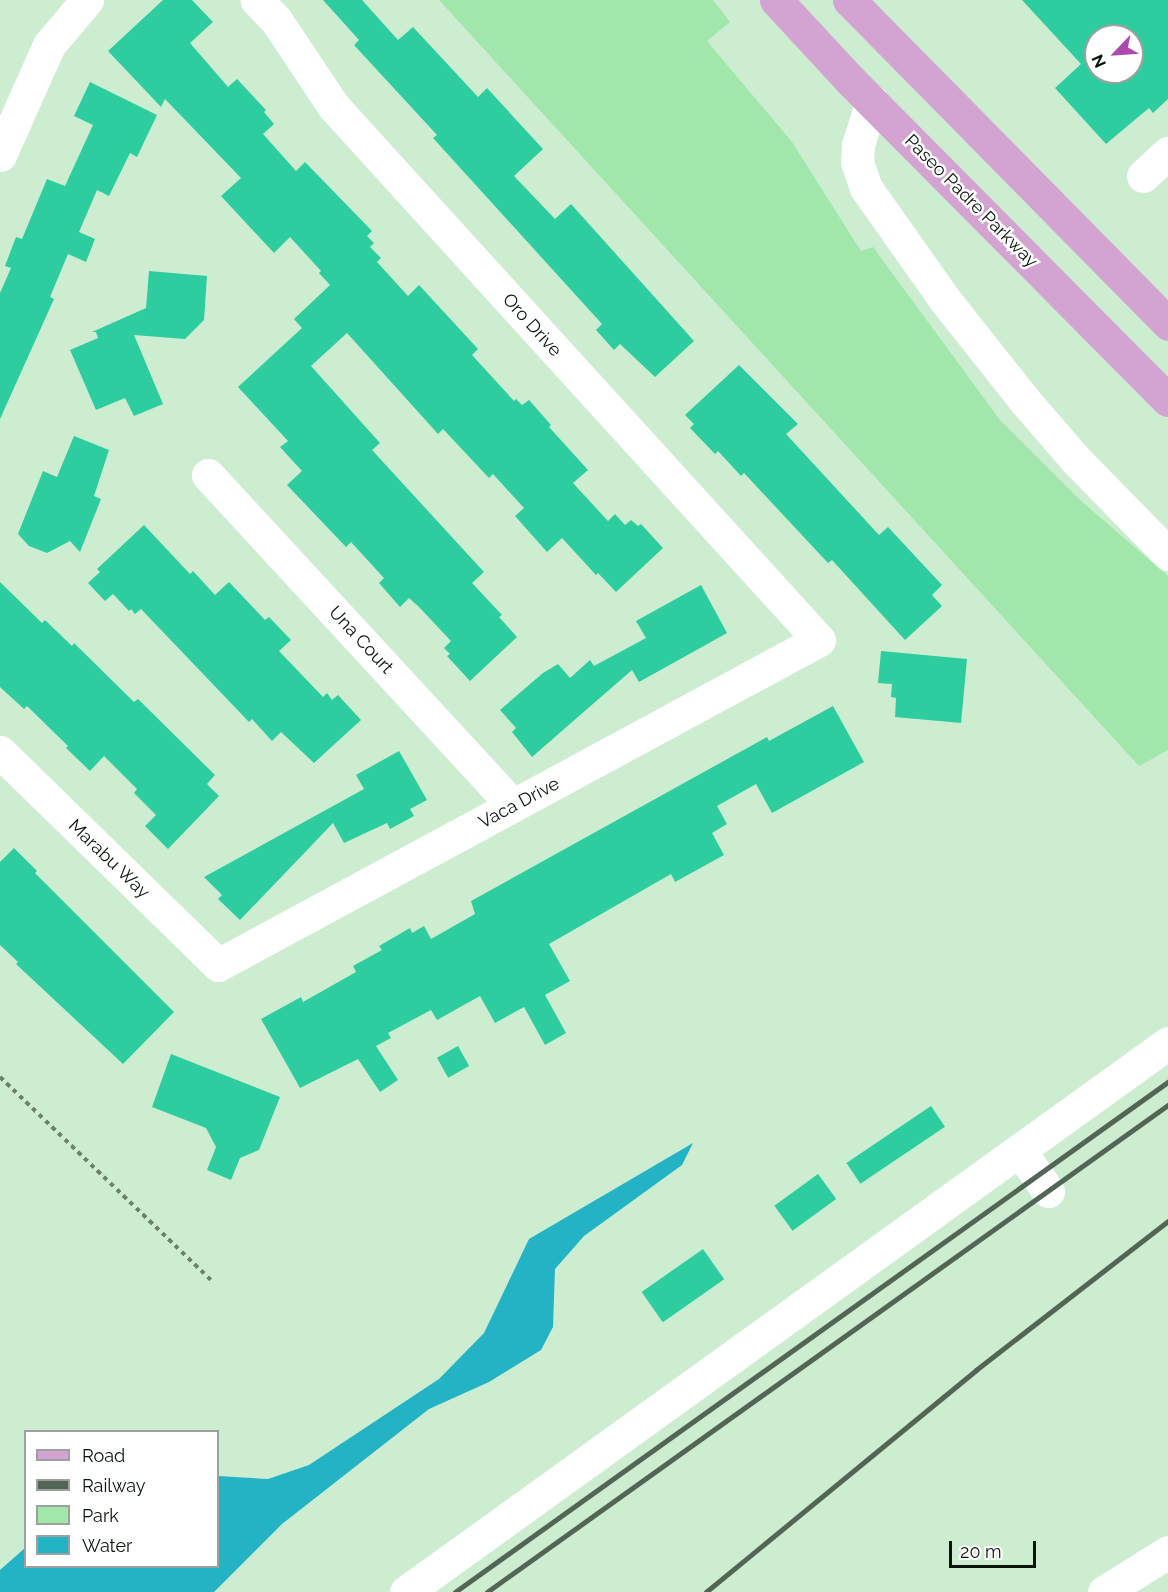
<!DOCTYPE html>
<style>
body{margin:0}
#map{position:relative;width:1168px;height:1592px;overflow:hidden;background:#cdedd1;font-family:Raleway,sans-serif}
div>[style]{position:absolute}
[style*='--x']{left:calc(var(--x)*1px);top:calc(var(--y)*1px);width:calc(var(--w)*1px);rotate:calc(var(--a)*1deg)}
.green>*{inset:0;background:#a1e7ab}
.water>*{inset:0;background:#23b3c5}
.building>*{inset:0;background:#2dcd9f;transform-origin:0 0}
.path>*{height:4px;margin-top:-2px;transform-origin:0;background:repeating-linear-gradient(90deg,#6c826f 0 4.5px,transparent 0 9px)}
.minor>*{height:33px;margin:-16.5px;padding:0 16.5px;transform-origin:16.5px;border-radius:16.5px;background:#fff}
.major>*{height:33px;margin:-16.5px;padding:0 16.5px;transform-origin:16.5px;border-radius:16.5px;background:#d3a3d1}
.rail>*{height:4.5px;margin:-2.25px;padding:0 2.25px;transform-origin:2.25px;border-radius:2.25px;background:#536655}
span{translate:-50% -50%;white-space:nowrap;text-align:center;line-height:1.15;-webkit-text-stroke:5px #fff;paint-order:stroke}
.street-label{font-size:18px;color:#09140a}
.legend{position:absolute;left:24px;top:1430px;width:195px;height:138px;box-sizing:border-box;background:#fff;border:2px solid #9da19d;margin:0;padding:8px 10px;list-style:none;font-size:18px;color:#09140a}
.legend li{display:flex;align-items:center;gap:12px;height:30px}
.legend b{width:30px;border:2px solid #9da19d}
.north{position:absolute;left:1084px;top:24px;width:60px;height:60px;box-sizing:border-box;background:#fff;border:2px solid #9da19d;border-radius:50%;rotate:245deg;font-size:16px;font-weight:700;line-height:24px;text-align:center;color:#09140a}
.north::after{content:'';display:block;margin:auto;width:21px;height:27px;background:#ae48ad;clip-path:polygon(50% 0,100% 100%,50% 72%,0 100%)}
.scale{position:absolute;left:949px;top:1541px;width:87px;height:27px;box-sizing:border-box;border:3px solid #09140a;border-top:0;padding-left:8px;font-size:18px;line-height:21px;white-space:nowrap;color:#09140a;-webkit-text-stroke:4px #fff;paint-order:stroke}
</style>
<div id="map">
<div class="green">
<i style="clip-path:polygon(439px 0,713px 0,730px 22px,707px 41px,792px 142px,861px 251px,873px 247px,1000px 420px,1080px 500px,1168px 576px,1168px 750px,1139px 766px)"></i>
</div>
<div class="water">
<i style="clip-path:polygon(693px 1143px,682px 1165px,584px 1236px,555px 1269px,553px 1327px,541px 1350px,489px 1382px,429px 1409px,282px 1524px,214px 1592px,0 1592px,0 1570px,25px 1548px,26px 1566px,218px 1566px,218px 1476px,268px 1479px,309px 1465px,439px 1379px,484px 1333px,529px 1239px)"></i>
</div>
<div class="building">
<i style="clip-path:polygon(163px 0,192px 0,213px 22px,190px 43px,228px 87px,237px 79px,266px 110px,264px 112px,274px 124px,263px 134px,296px 171px,305px 162px,372px 231px,367px 236px,374px 243px,370px 247px,381px 258px,377px 262px,408px 296px,419px 285px,478px 349px,472px 355px,514px 401px,516px 399px,522px 405px,529px 400px,551px 425px,549px 427px,588px 470px,573px 483px,608px 521px,615px 514px,625px 525px,631px 520px,638px 526px,641px 524px,663px 548px,616px 592px,598px 573px,596px 575px,562px 538px,547px 552px,515px 516px,524px 508px,493px 474px,489px 478px,443px 429px,438px 434px,347px 333px,311px 366px,380px 443px,372px 450px,484px 572px,472px 583px,502px 615px,499px 617px,517px 637px,470px 681px,447px 656px,450px 654px,444px 648px,451px 641px,419px 607px,409px 598px,400px 607px,379px 583px,384px 578px,351px 542px,346px 547px,287px 485px,302px 471px,280px 447px,288px 441px,238px 387px,302px 328px,294px 319px,330px 285px,319px 273px,321px 271px,290px 237px,274px 253px,221px 196px,241px 178px,165px 99px,161px 107px,108px 51px)"></i>
<i style="clip-path:polygon(323px 0,362px 0,398px 40px,413px 27px,478px 97px,487px 88px,543px 149px,514px 176px,555px 219px,571px 204px,694px 341px,655px 377px,620px 344px,614px 350px,596px 330px,602px 324px,433px 138px,437px 135px,354px 45px,359px 40px)"></i>
<i style="clip-path:polygon(evenodd,1022px 0,1168px 0,1168px 99px,1153px 113px,1149px 108px,1106px 144px,1055px 88px,1081px 64px,1022px 0,1096px 36px,1132px 36px,1132px 72px,1096px 72px,1096px 36px)"></i>
<i style="clip-path:polygon(90px 82px,157px 115px,137px 157px,130px 153px,109px 196px,97px 190px,79px 232px,95px 239px,86px 262px,68px 254px,50px 297px,54px 299px,0 419px,0 293px,11px 268px,5px 266px,16px 237px,22px 239px,47px 179px,65px 186px,93px 125px,74px 116px)"></i>
<i style="clip-path:polygon(149px 271px,207px 276px,204px 320px,185px 339px,134px 335px,163px 404px,134px 416px,125px 398px,96px 410px,70px 350px,98px 338px,96px 332px,92px 332px,146px 308px)"></i>
<i style="clip-path:polygon(739px 365px,798px 424px,786px 434px,879px 535px,888px 527px,942px 585px,932px 595px,942px 606px,905px 640px,832px 560px,828px 563px,744px 473px,741px 476px,718px 451px,715px 454px,690px 428px,694px 424px,685px 415px)"></i>
<i style="clip-path:polygon(74px 436px,109px 450px,94px 496px,101px 499px,80px 552px,70px 541px,47px 553px,29px 546px,18px 534px,43px 471px,57px 477px)"></i>
<i style="clip-path:polygon(144px 525px,190px 574px,193px 571px,215px 595px,229px 582px,265px 620px,269px 617px,291px 640px,279px 651px,323px 697px,327px 693px,332px 700px,338px 695px,361px 720px,314px 763px,281px 732px,272px 741px,252px 719px,249px 722px,141px 609px,135px 614px,131px 609px,129px 611px,113px 594px,105px 601px,88px 583px,100px 572px,97px 569px)"></i>
<i style="clip-path:polygon(0 582px,42px 623px,45px 620px,72px 646px,74px 643px,134px 702px,138px 699px,215px 775px,207px 784px,219px 796px,168px 849px,145px 826px,156px 815px,134px 793px,137px 789px,104px 756px,90px 771px,66px 748px,68px 746px,27px 706px,24px 709px,0 687px)"></i>
<i style="clip-path:polygon(701px 585px,727px 633px,639px 682px,632px 670px,532px 757px,512px 732px,516px 728px,500px 710px,543px 673px,558px 664px,570px 678px,590px 660px,594px 666px,646px 638px,636px 621px)"></i>
<i style="clip-path:polygon(881px 651px,967px 659px,961px 723px,895px 717px,896px 698px,891px 697px,892px 684px,878px 683px)"></i>
<i style="clip-path:polygon(833px 706px,864px 762px,772px 813px,756px 784px,717px 806px,727px 824px,712px 833px,724px 855px,675px 882px,671px 874px,549px 944px,570px 981px,545px 995px,566px 1033px,545px 1045px,524px 1007px,495px 1023px,480px 996px,437px 1020px,431px 1010px,388px 1033px,391px 1038px,376px 1046px,398px 1080px,380px 1092px,358px 1059px,300px 1088px,261px 1019px,301px 997px,303px 1002px,356px 972px,353px 966px,382px 950px,379px 946px,410px 928px,412px 933px,424px 926px,431px 939px,475px 914px,471px 901px,767px 737px,769px 741px)"></i>
<i style="clip-path:polygon(399px 751px,427px 800px,410px 809px,414px 816px,390px 829px,387px 823px,344px 843px,333px 823px,240px 920px,218px 899px,222px 895px,204px 877px,364px 789px,356px 775px)"></i>
<i style="clip-path:polygon(14px 848px,37px 871px,35px 873px,174px 1012px,123px 1064px,16px 964px,18px 962px,0 945px,0 862px)"></i>
<i style="left:458px;top:1046px;width:23px;height:24px;rotate:61deg"></i>
<i style="clip-path:polygon(171px 1054px,280px 1097px,259px 1150px,240px 1158px,231px 1180px,207px 1170px,216px 1147px,206px 1128px,152px 1107px)"></i>
<i style="left:931px;top:1106px;width:25px;height:102px;rotate:56deg"></i>
<i style="left:818px;top:1174px;width:31px;height:54px;rotate:54deg"></i>
<i style="left:703px;top:1249px;width:37px;height:75px;rotate:55deg"></i>
</div>
<div class="path">
<i style="--x:0;--y:1077;--w:294;--a:43.9"></i>
</div>
<div class="minor">
<i style="--x:872;--y:101;--w:46;--a:107.7"></i>
<i style="--x:858;--y:145;--w:17;--a:93"></i>
<i style="--x:857;--y:162;--w:28;--a:71"></i>
<i style="--x:866;--y:188;--w:137;--a:54.8"></i>
<i style="--x:945;--y:300;--w:129;--a:51.6"></i>
<i style="--x:1025;--y:401;--w:78;--a:49.2"></i>
<i style="--x:1076;--y:460;--w:132;--a:45.6"></i>
<i style="--x:0;--y:155;--w:120;--a:-66"></i>
<i style="--x:49;--y:45;--w:59;--a:-49.8"></i>
<i style="--x:1143;--y:176;--w:34;--a:-43"></i>
<i style="--x:208;--y:475;--w:450;--a:47.3"></i>
<i style="--x:0;--y:752;--w:305;--a:44.3"></i>
<i style="--x:218;--y:965;--w:683;--a:-28.4"></i>
<i style="--x:819;--y:640;--w:721;--a:-132.3"></i>
<i style="--x:334;--y:107;--w:105;--a:-123.7"></i>
<i style="--x:276;--y:20;--w:28;--a:-134"></i>
<i style="--x:1020;--y:1151;--w:49;--a:55"></i>
<i style="--x:406;--y:1592;--w:939;--a:-35.77"></i>
<i style="--x:1104;--y:1592;--w:75;--a:-32"></i>
</div>
<div class="major">
<i style="--x:776;--y:0;--w:109;--a:47.2"></i>
<i style="--x:850;--y:80;--w:451;--a:45.2"></i>
<i style="--x:849;--y:0;--w:455;--a:45.4"></i>
</div>
<div class="rail">
<i style="--x:455;--y:1592;--w:877;--a:-35.58"></i>
<i style="--x:487;--y:1592;--w:837;--a:-35.57"></i>
<i style="--x:706;--y:1592;--w:350;--a:-39.4"></i>
<i style="--x:976;--y:1370;--w:243;--a:-37.8"></i>
</div>
<div class="street-label">
<span style="left:971px;top:201px;rotate:45deg">Paseo Padre Parkway</span>
<span style="left:532px;top:325px;rotate:48deg">Oro Drive</span>
<span style="left:361px;top:640px;rotate:47deg">Una Court</span>
<span style="left:519px;top:803px;rotate:-28deg">Vaca Drive</span>
<span style="left:109px;top:859px;rotate:44deg">Marabu Way</span>
</div>
<ul class="legend">
<li><b style="height:8px;background:#d3a3d1"></b>Road</li>
<li><b style="height:8px;background:#536655"></b>Railway</li>
<li><b style="height:16px;background:#a1e7ab"></b>Park</li>
<li><b style="height:16px;background:#23b3c5"></b>Water</li>
</ul>
<div class="north">N</div>
<div class="scale">20 m</div>
</div>
